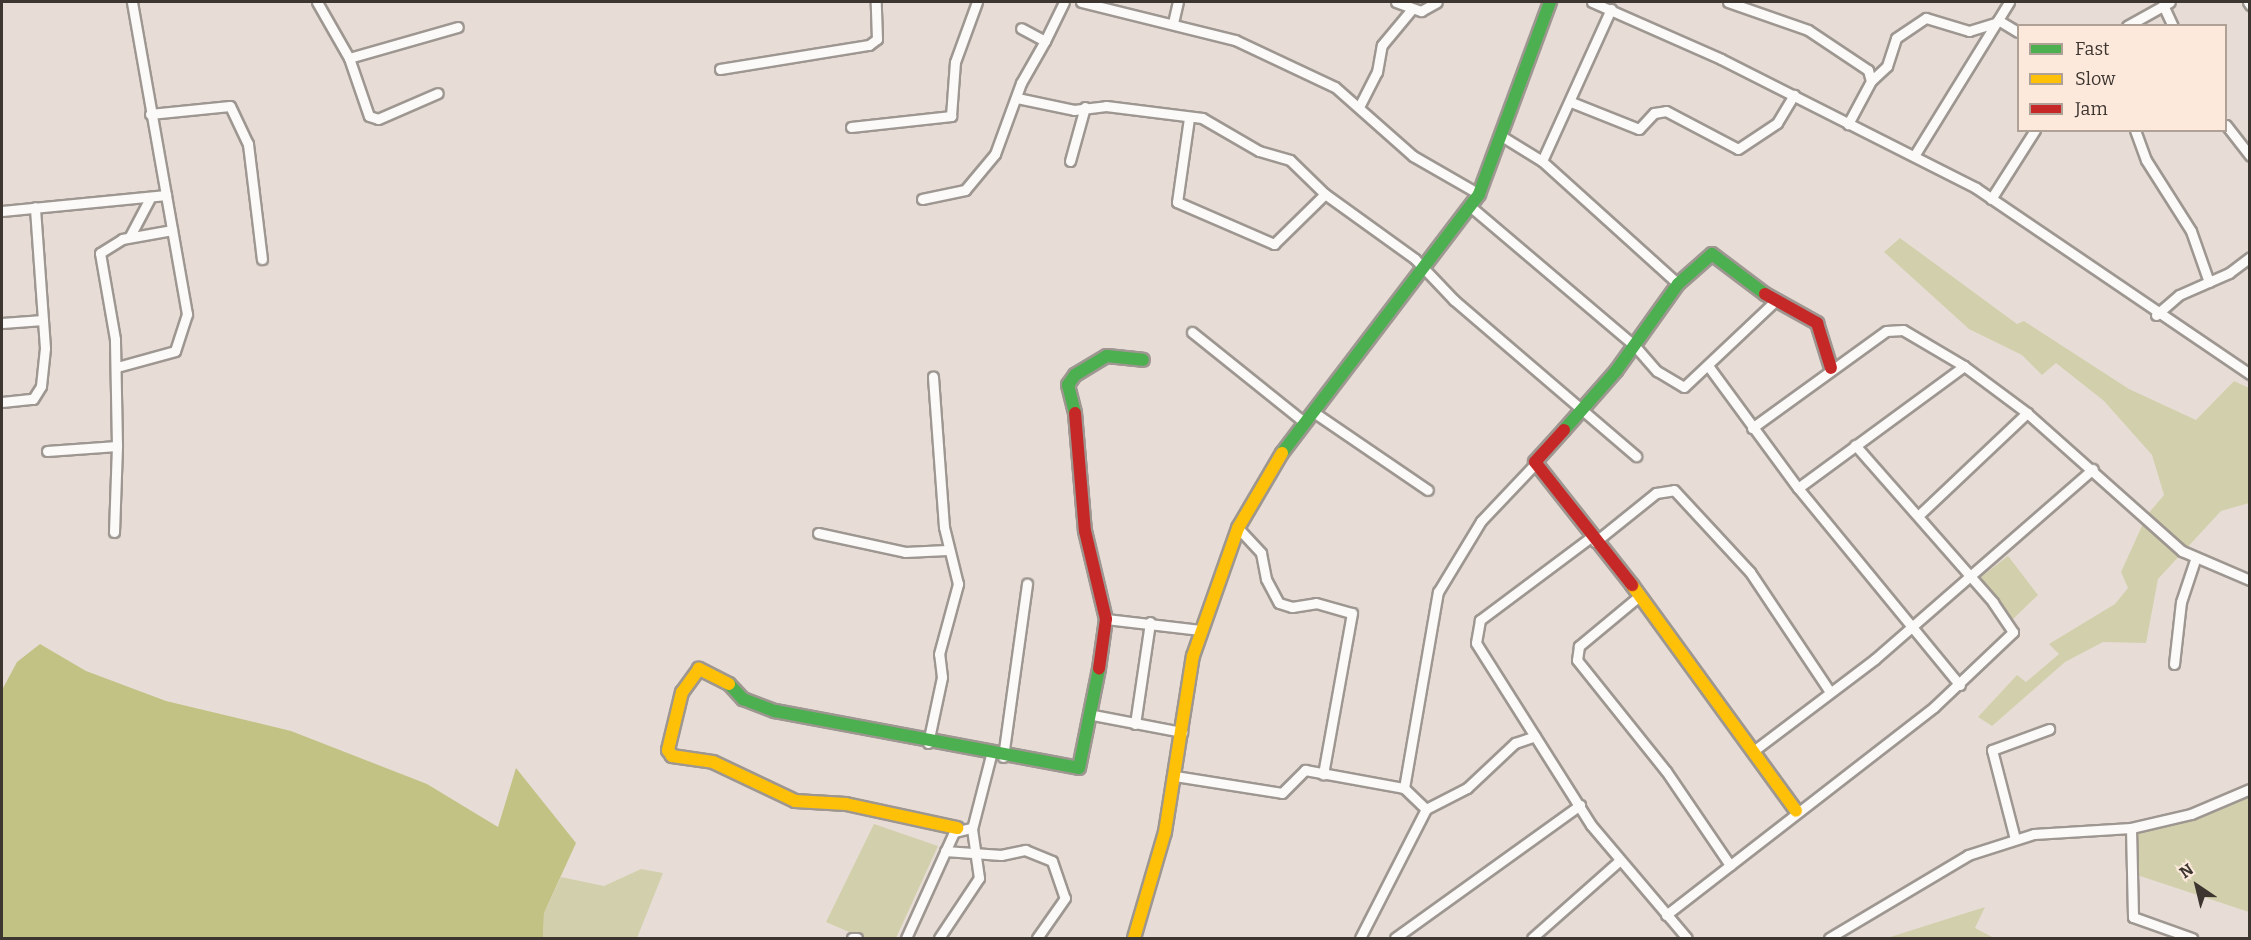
<!DOCTYPE html>
<style>
body{margin:0}
#map{position:relative;width:2251px;height:940px;overflow:hidden;background:#e7ddd6;font-family:Bitter,serif}
div>[style]{position:absolute}
[style*='--x']{left:calc(var(--x)*1px);top:calc(var(--y)*1px);width:calc(var(--w)*1px);rotate:calc(var(--a)*1deg)}
.green>*{inset:0;background:#d2d0ac}
.forest>*{inset:0;background:#c3c285}
.roads{filter:drop-shadow(2px 0 #9e9791) drop-shadow(-2px 0 #9e9791) drop-shadow(0 2px #9e9791) drop-shadow(0 -2px #9e9791)}
.street>*{height:9px;margin:-4.5px;padding:0 4.5px;transform-origin:4.5px;border-radius:4.5px;background:#fbfaf9}
.fast>*{height:12px;margin:-6px;padding:0 6px;transform-origin:6px;border-radius:6px;background:#4caf50}
.slow>*{height:12px;margin:-6px;padding:0 6px;transform-origin:6px;border-radius:6px;background:#ffc107}
.jam>*{height:12px;margin:-6px;padding:0 6px;transform-origin:6px;border-radius:6px;background:#c62828}
span{translate:-50% -50%;white-space:nowrap;text-align:center;line-height:1.15;-webkit-text-stroke:5px #fce9dc;paint-order:stroke}
.frame{position:absolute;inset:0;border:3px solid #3d3530;pointer-events:none}
.legend{position:absolute;left:2017px;top:24px;width:210px;height:108px;box-sizing:border-box;background:#fce9dc;border:2px solid #b0a197;margin:0;padding:8px 10px;list-style:none;font-size:18px;color:#3d3530}
.legend li{display:flex;align-items:center;gap:12px;height:30px}
.legend b{width:30px;border:2px solid #b0a197}
.north{position:absolute;left:2167px;top:856px;width:60px;height:60px;-webkit-text-stroke:4px #fce9dc;paint-order:stroke;rotate:325deg;font-size:16px;font-weight:700;line-height:24px;text-align:center;color:#3d3530}
.north::after{content:'';display:block;margin:auto;width:21px;height:27px;background:#3d3530;clip-path:polygon(50% 0,100% 100%,50% 72%,0 100%)}
</style>
<div id="map">
<div class="green">
<i style="clip-path:polygon(1900px 238px,2017px 324px,2024px 321px,2129px 389px,2196px 420px,2234px 381px,2249px 388px,2249px 503px,2221px 511px,2158px 579px,2146px 643px,2103px 642px,2065px 662px,1992px 726px,1978px 717px,2017px 675px,2026px 682px,2059px 654px,2049px 644px,2115px 604px,2128px 588px,2121px 572px,2147px 515px,2164px 495px,2152px 455px,2104px 401px,2056px 363px,2042px 375px,2022px 355px,1969px 329px,1884px 252px)"></i>
<i style="clip-path:polygon(2008px 556px,2038px 595px,2012px 620px,1977px 580px)"></i>
<i style="clip-path:polygon(2249px 795px,2249px 912px,2134px 874px,2136px 832px)"></i>
<i style="clip-path:polygon(874px 824px,938px 846px,896px 938px,863px 938px,826px 922px)"></i>
<i style="clip-path:polygon(641px 869px,663px 873px,637px 938px,543px 938px,544px 913px,561px 877px,604px 886px)"></i>
<i style="clip-path:polygon(1985px 907px,1975px 928px,1994px 938px,1887px 938px)"></i>
</div>
<div class="forest">
<i style="clip-path:polygon(40px 644px,86px 671px,166px 701px,291px 731px,427px 784px,498px 827px,516px 768px,576px 843px,544px 913px,543px 938px,2px 938px,2px 690px,17px 662px)"></i>
</div>
<div class="roads">
<div class="street">
<i style="--x:317;--y:2;--w:64;--a:60.3"></i>
<i style="--x:349;--y:58;--w:61;--a:71"></i>
<i style="--x:369;--y:116;--w:9;--a:18"></i>
<i style="--x:378;--y:119;--w:65;--a:-23.4"></i>
<i style="--x:1081;--y:2;--w:159;--a:13.9"></i>
<i style="--x:1235;--y:40;--w:110;--a:25.2"></i>
<i style="--x:1335;--y:87;--w:104;--a:41.5"></i>
<i style="--x:1413;--y:156;--w:76;--a:29.9"></i>
<i style="--x:1396;--y:2;--w:27;--a:20"></i>
<i style="--x:1421;--y:11;--w:18;--a:-29"></i>
<i style="--x:1592;--y:2;--w:141;--a:23.8"></i>
<i style="--x:1721;--y:59;--w:286;--a:26.8"></i>
<i style="--x:1976;--y:188;--w:331;--a:34.2"></i>
<i style="--x:1728;--y:2;--w:85;--a:19.3"></i>
<i style="--x:1808;--y:30;--w:72;--a:33.7"></i>
<i style="--x:1868;--y:70;--w:11;--a:75"></i>
<i style="--x:1871;--y:81;--w:49;--a:118.1"></i>
<i style="--x:2248;--y:2;--w:4;--a:56"></i>
<i style="--x:2163;--y:5;--w:23;--a:65"></i>
<i style="--x:1998;--y:20;--w:23;--a:31"></i>
<i style="--x:1173;--y:23;--w:22;--a:-77"></i>
<i style="--x:2127;--y:26;--w:49;--a:-29.2"></i>
<i style="--x:1045;--y:41;--w:43;--a:-64"></i>
<i style="--x:349;--y:58;--w:113;--a:-15.9"></i>
<i style="--x:720;--y:69;--w:151;--a:-9.2"></i>
<i style="--x:869;--y:45;--w:10;--a:-37"></i>
<i style="--x:877;--y:39;--w:37;--a:-92"></i>
<i style="--x:1871;--y:81;--w:22;--a:-43"></i>
<i style="--x:1887;--y:66;--w:29;--a:-72"></i>
<i style="--x:1896;--y:38;--w:36;--a:-34"></i>
<i style="--x:1926;--y:18;--w:45;--a:16.8"></i>
<i style="--x:1969;--y:31;--w:28;--a:-17"></i>
<i style="--x:1017;--y:98;--w:58;--a:11.9"></i>
<i style="--x:1074;--y:110;--w:32;--a:-7"></i>
<i style="--x:1106;--y:106;--w:97;--a:7.1"></i>
<i style="--x:1202;--y:118;--w:66;--a:30.1"></i>
<i style="--x:1259;--y:151;--w:32;--a:16"></i>
<i style="--x:1290;--y:160;--w:49;--a:44.2"></i>
<i style="--x:1325;--y:194;--w:111;--a:35.8"></i>
<i style="--x:1415;--y:259;--w:57;--a:46.4"></i>
<i style="--x:1454;--y:300;--w:240;--a:40.6"></i>
<i style="--x:1571;--y:102;--w:73;--a:21.7"></i>
<i style="--x:1639;--y:129;--w:22;--a:-47"></i>
<i style="--x:1654;--y:113;--w:12;--a:-9"></i>
<i style="--x:1666;--y:111;--w:81;--a:27.8"></i>
<i style="--x:1738;--y:149;--w:47;--a:-33.7"></i>
<i style="--x:1777;--y:123;--w:33;--a:-59"></i>
<i style="--x:1360;--y:105;--w:37;--a:-63"></i>
<i style="--x:1377;--y:72;--w:27;--a:-80"></i>
<i style="--x:1382;--y:45;--w:47;--a:-50.2"></i>
<i style="--x:150;--y:114;--w:80;--a:-5.7"></i>
<i style="--x:230;--y:106;--w:42;--a:64.7"></i>
<i style="--x:248;--y:144;--w:116;--a:83.1"></i>
<i style="--x:1189;--y:118;--w:85;--a:98.1"></i>
<i style="--x:1177;--y:202;--w:106;--a:23.4"></i>
<i style="--x:1274;--y:244;--w:71;--a:-44.4"></i>
<i style="--x:2226;--y:125;--w:39;--a:52"></i>
<i style="--x:851;--y:127;--w:101;--a:-6.3"></i>
<i style="--x:951;--y:116;--w:54;--a:-85.8"></i>
<i style="--x:955;--y:62;--w:64;--a:-69.9"></i>
<i style="--x:2135;--y:130;--w:32;--a:70"></i>
<i style="--x:2146;--y:160;--w:84;--a:57.6"></i>
<i style="--x:2191;--y:231;--w:54;--a:70.6"></i>
<i style="--x:1503;--y:137;--w:46;--a:31.6"></i>
<i style="--x:1542;--y:161;--w:183;--a:42.1"></i>
<i style="--x:1914;--y:156;--w:181;--a:-58.3"></i>
<i style="--x:1070;--y:161;--w:56;--a:-74.5"></i>
<i style="--x:1542;--y:161;--w:167;--a:-65.6"></i>
<i style="--x:922;--y:199;--w:44;--a:-11.8"></i>
<i style="--x:965;--y:190;--w:47;--a:-50.2"></i>
<i style="--x:995;--y:154;--w:76;--a:-69.9"></i>
<i style="--x:1021;--y:83;--w:48;--a:-60.3"></i>
<i style="--x:1045;--y:41;--w:27;--a:-152"></i>
<i style="--x:1991;--y:199;--w:82;--a:-57.5"></i>
<i style="--x:1471;--y:207;--w:214;--a:40.3"></i>
<i style="--x:1634;--y:345;--w:35;--a:49"></i>
<i style="--x:1657;--y:371;--w:31;--a:31"></i>
<i style="--x:1684;--y:387;--w:122;--a:-43.3"></i>
<i style="--x:2;--y:211;--w:165;--a:-5.6"></i>
<i style="--x:130;--y:236;--w:41;--a:-62.2"></i>
<i style="--x:2156;--y:315;--w:30;--a:-41"></i>
<i style="--x:2179;--y:295;--w:55;--a:-23.7"></i>
<i style="--x:2229;--y:273;--w:26;--a:-37"></i>
<i style="--x:2;--y:323;--w:41;--a:-4.2"></i>
<i style="--x:1192;--y:332;--w:144;--a:38.8"></i>
<i style="--x:117;--y:367;--w:60;--a:-15.4"></i>
<i style="--x:175;--y:351;--w:39;--a:-72"></i>
<i style="--x:187;--y:314;--w:317;--a:-100"></i>
<i style="--x:1709;--y:367;--w:150;--a:53.7"></i>
<i style="--x:1798;--y:488;--w:255;--a:50.6"></i>
<i style="--x:2;--y:402;--w:31;--a:-6"></i>
<i style="--x:33;--y:399;--w:15;--a:-58"></i>
<i style="--x:41;--y:386;--w:38;--a:-84"></i>
<i style="--x:45;--y:348;--w:141;--a:-94.1"></i>
<i style="--x:1312;--y:411;--w:140;--a:34.3"></i>
<i style="--x:1752;--y:428;--w:165;--a:-35.9"></i>
<i style="--x:1886;--y:331;--w:17;--a:-3"></i>
<i style="--x:1903;--y:330;--w:71;--a:30.5"></i>
<i style="--x:1964;--y:366;--w:79;--a:36.7"></i>
<i style="--x:2027;--y:413;--w:208;--a:41.7"></i>
<i style="--x:2182;--y:551;--w:74;--a:23.1"></i>
<i style="--x:47;--y:451;--w:70;--a:-4.1"></i>
<i style="--x:117;--y:446;--w:107;--a:-91.1"></i>
<i style="--x:115;--y:339;--w:87;--a:-99.9"></i>
<i style="--x:100;--y:253;--w:26;--a:-32"></i>
<i style="--x:122;--y:239;--w:51;--a:-10.2"></i>
<i style="--x:1798;--y:488;--w:206;--a:-36.3"></i>
<i style="--x:1919;--y:515;--w:149;--a:-43.4"></i>
<i style="--x:1238;--y:528;--w:34;--a:47"></i>
<i style="--x:1261;--y:553;--w:26;--a:79"></i>
<i style="--x:1266;--y:579;--w:27;--a:62"></i>
<i style="--x:1279;--y:603;--w:14;--a:17"></i>
<i style="--x:1292;--y:607;--w:24;--a:-9"></i>
<i style="--x:1316;--y:603;--w:37;--a:16"></i>
<i style="--x:1352;--y:613;--w:164;--a:100.2"></i>
<i style="--x:114;--y:532;--w:86;--a:-88"></i>
<i style="--x:818;--y:533;--w:89;--a:12.3"></i>
<i style="--x:905;--y:552;--w:42;--a:-2.7"></i>
<i style="--x:1591;--y:537;--w:139;--a:143.2"></i>
<i style="--x:1480;--y:620;--w:23;--a:100"></i>
<i style="--x:1476;--y:643;--w:215;--a:57.7"></i>
<i style="--x:1591;--y:825;--w:148;--a:49.7"></i>
<i style="--x:1595;--y:542;--w:78;--a:-38.8"></i>
<i style="--x:1656;--y:493;--w:18;--a:-9"></i>
<i style="--x:1674;--y:490;--w:112;--a:47.2"></i>
<i style="--x:1750;--y:572;--w:144;--a:56.3"></i>
<i style="--x:1638;--y:597;--w:77;--a:140.3"></i>
<i style="--x:1579;--y:646;--w:14;--a:98"></i>
<i style="--x:1577;--y:660;--w:142;--a:51.3"></i>
<i style="--x:1666;--y:771;--w:114;--a:55.8"></i>
<i style="--x:1106;--y:619;--w:95;--a:6.7"></i>
<i style="--x:2174;--y:664;--w:62;--a:-83.6"></i>
<i style="--x:2181;--y:602;--w:47;--a:-71.6"></i>
<i style="--x:1093;--y:715;--w:91;--a:10.8"></i>
<i style="--x:1135;--y:724;--w:103;--a:-81.6"></i>
<i style="--x:928;--y:743;--w:67;--a:-78"></i>
<i style="--x:942;--y:677;--w:23;--a:-97"></i>
<i style="--x:939;--y:654;--w:73;--a:-74.8"></i>
<i style="--x:958;--y:584;--w:59;--a:-103.8"></i>
<i style="--x:944;--y:527;--w:151;--a:-94.2"></i>
<i style="--x:1756;--y:749;--w:149;--a:-37.1"></i>
<i style="--x:1875;--y:659;--w:289;--a:-41.1"></i>
<i style="--x:1003;--y:757;--w:175;--a:-82.1"></i>
<i style="--x:1175;--y:776;--w:108;--a:9"></i>
<i style="--x:1282;--y:793;--w:33;--a:-45"></i>
<i style="--x:1305;--y:770;--w:101;--a:10.3"></i>
<i style="--x:1404;--y:788;--w:30;--a:44"></i>
<i style="--x:1404;--y:788;--w:199;--a:-80.2"></i>
<i style="--x:1438;--y:592;--w:83;--a:-58.8"></i>
<i style="--x:1481;--y:521;--w:79;--a:-46.5"></i>
<i style="--x:2131;--y:828;--w:89;--a:88.7"></i>
<i style="--x:2133;--y:917;--w:63;--a:19.6"></i>
<i style="--x:2015;--y:839;--w:92;--a:-104.5"></i>
<i style="--x:1992;--y:750;--w:61;--a:-20.2"></i>
<i style="--x:945;--y:851;--w:56;--a:4.1"></i>
<i style="--x:1001;--y:855;--w:25;--a:-12"></i>
<i style="--x:1025;--y:850;--w:29;--a:22"></i>
<i style="--x:1052;--y:861;--w:39;--a:71"></i>
<i style="--x:1065;--y:898;--w:49;--a:125"></i>
<i style="--x:1666;--y:915;--w:339;--a:-37.8"></i>
<i style="--x:1934;--y:707;--w:109;--a:-43.5"></i>
<i style="--x:2013;--y:632;--w:36;--a:-124"></i>
<i style="--x:1993;--y:602;--w:209;--a:-131.3"></i>
<i style="--x:852;--y:938;--w:5;--a:0"></i>
<i style="--x:906;--y:938;--w:116;--a:-65.6"></i>
<i style="--x:954;--y:832;--w:18;--a:-13"></i>
<i style="--x:939;--y:938;--w:72;--a:-56.3"></i>
<i style="--x:979;--y:878;--w:49;--a:-98.1"></i>
<i style="--x:972;--y:829;--w:76;--a:-75.6"></i>
<i style="--x:1360;--y:938;--w:145;--a:-62.9"></i>
<i style="--x:1426;--y:809;--w:46;--a:-27.1"></i>
<i style="--x:1467;--y:788;--w:66;--a:-43.2"></i>
<i style="--x:1515;--y:743;--w:21;--a:-19"></i>
<i style="--x:1395;--y:938;--w:228;--a:-35.7"></i>
<i style="--x:1532;--y:938;--w:116;--a:-41.5"></i>
<i style="--x:1829;--y:938;--w:162;--a:-30.8"></i>
<i style="--x:1968;--y:855;--w:69;--a:-17.7"></i>
<i style="--x:2034;--y:834;--w:97;--a:-3.5"></i>
<i style="--x:2131;--y:828;--w:62;--a:-13.1"></i>
<i style="--x:2191;--y:814;--w:64;--a:-23"></i>
</div>
<div class="fast">
<i style="--x:1075;--y:413;--w:29;--a:-104"></i>
<i style="--x:1068;--y:385;--w:12;--a:-55"></i>
<i style="--x:1075;--y:375;--w:37;--a:-31"></i>
<i style="--x:1107;--y:356;--w:36;--a:6"></i>
<i style="--x:1564;--y:430;--w:79;--a:-48.6"></i>
<i style="--x:1616;--y:371;--w:107;--a:-54.5"></i>
<i style="--x:1678;--y:284;--w:45;--a:-41.4"></i>
<i style="--x:1712;--y:254;--w:66;--a:37"></i>
<i style="--x:1282;--y:453;--w:325;--a:-52.7"></i>
<i style="--x:1479;--y:194;--w:205;--a:-69.7"></i>
<i style="--x:729;--y:684;--w:21;--a:47"></i>
<i style="--x:743;--y:699;--w:34;--a:21"></i>
<i style="--x:775;--y:711;--w:309;--a:10.6"></i>
<i style="--x:1079;--y:768;--w:101;--a:-78.6"></i>
</div>
<div class="slow">
<i style="--x:1632;--y:585;--w:279;--a:54"></i>
<i style="--x:729;--y:684;--w:34;--a:-153"></i>
<i style="--x:699;--y:669;--w:29;--a:126"></i>
<i style="--x:682;--y:692;--w:60;--a:103.6"></i>
<i style="--x:668;--y:750;--w:7;--a:56"></i>
<i style="--x:672;--y:756;--w:41;--a:8.3"></i>
<i style="--x:713;--y:762;--w:91;--a:25.4"></i>
<i style="--x:795;--y:801;--w:51;--a:3.4"></i>
<i style="--x:846;--y:804;--w:114;--a:12.2"></i>
<i style="--x:1134;--y:938;--w:110;--a:-73.7"></i>
<i style="--x:1165;--y:832;--w:178;--a:-81"></i>
<i style="--x:1193;--y:656;--w:136;--a:-70.6"></i>
<i style="--x:1238;--y:528;--w:87;--a:-59.6"></i>
</div>
<div class="jam">
<i style="--x:1765;--y:294;--w:60;--a:29.1"></i>
<i style="--x:1817;--y:323;--w:47;--a:72.7"></i>
<i style="--x:1075;--y:413;--w:118;--a:85.2"></i>
<i style="--x:1085;--y:531;--w:90;--a:76.6"></i>
<i style="--x:1106;--y:619;--w:50;--a:98"></i>
<i style="--x:1564;--y:430;--w:43;--a:132.2"></i>
<i style="--x:1535;--y:462;--w:157;--a:51.7"></i>
</div>
</div>
<div class="frame"></div>
<ul class="legend">
<li><b style="height:8px;background:#4caf50"></b>Fast</li>
<li><b style="height:8px;background:#ffc107"></b>Slow</li>
<li><b style="height:8px;background:#c62828"></b>Jam</li>
</ul>
<div class="north">N</div>
</div>
